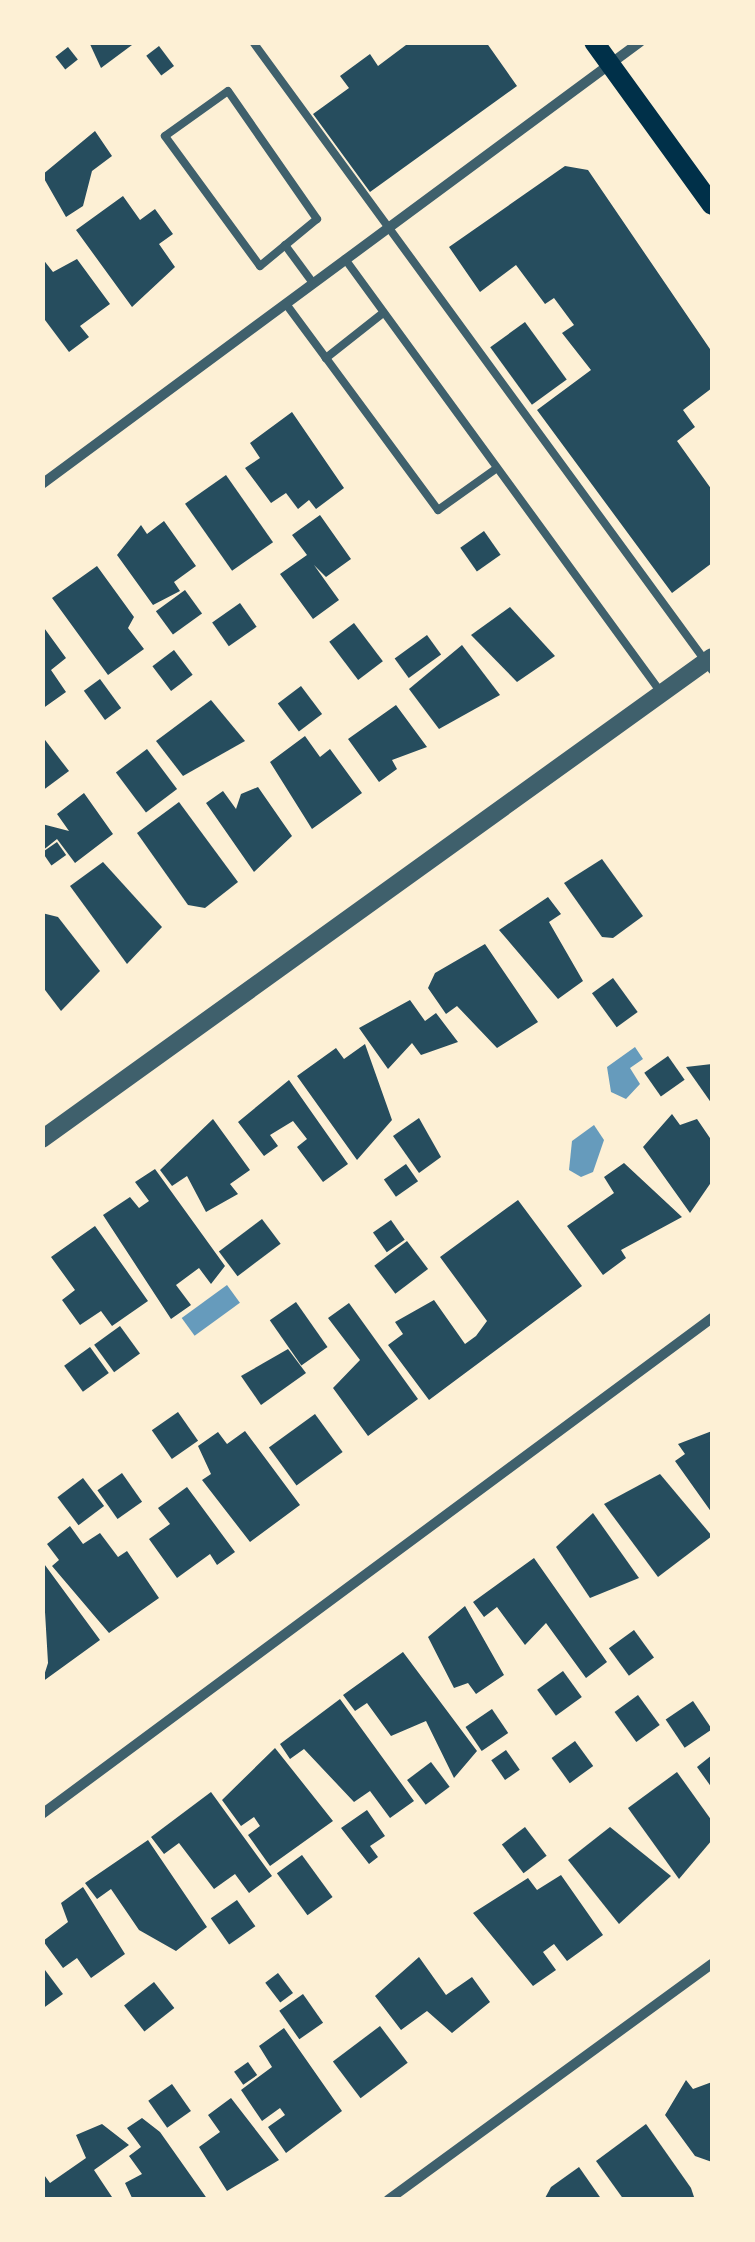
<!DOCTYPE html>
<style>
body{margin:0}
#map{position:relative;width:755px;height:2242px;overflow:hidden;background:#fdf0d5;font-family:"Open Sans",sans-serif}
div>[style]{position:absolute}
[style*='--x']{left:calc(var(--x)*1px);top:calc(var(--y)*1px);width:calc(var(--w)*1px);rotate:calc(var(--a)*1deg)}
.water>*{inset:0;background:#669bbc;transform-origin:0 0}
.building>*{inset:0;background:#264d5e;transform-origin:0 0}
.service>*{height:8px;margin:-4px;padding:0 4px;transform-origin:4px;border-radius:4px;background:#3f606c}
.minor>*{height:10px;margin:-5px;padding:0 5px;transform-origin:5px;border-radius:5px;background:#3f606c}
.tertiary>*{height:18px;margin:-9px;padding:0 9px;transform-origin:9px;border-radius:9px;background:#3f606c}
.secondary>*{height:20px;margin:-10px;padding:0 10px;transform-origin:10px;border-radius:10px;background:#003049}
span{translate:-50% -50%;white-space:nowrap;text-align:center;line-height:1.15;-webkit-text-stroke:9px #fdf0d5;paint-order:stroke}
.frame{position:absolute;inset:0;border:45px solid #fdf0d5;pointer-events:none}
</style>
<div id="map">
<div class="water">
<i style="clip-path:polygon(635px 1047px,643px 1059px,630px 1068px,640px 1084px,626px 1099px,611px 1092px,607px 1067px)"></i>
<i style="clip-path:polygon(594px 1125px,604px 1140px,593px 1172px,581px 1177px,569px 1170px,572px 1141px)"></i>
<i style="left:227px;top:1285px;width:22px;height:56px;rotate:54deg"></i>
</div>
<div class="building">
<i style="clip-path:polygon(89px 42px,130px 42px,132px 45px,101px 68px)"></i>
<i style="clip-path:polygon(410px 42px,486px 42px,517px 86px,370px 192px,313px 114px,349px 88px,340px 76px,370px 54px,378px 66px)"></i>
<i style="left:159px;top:46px;width:25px;height:16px;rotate:53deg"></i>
<i style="left:68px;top:47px;width:16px;height:16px;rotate:52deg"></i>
<i style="clip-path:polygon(95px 131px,112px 156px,92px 171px,83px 206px,66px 217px,42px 175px)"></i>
<i style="clip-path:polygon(565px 166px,588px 170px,712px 352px,712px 388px,683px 410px,695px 427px,677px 441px,712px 490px,712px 563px,672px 593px,537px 410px,591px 370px,562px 333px,574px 325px,554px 298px,545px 304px,516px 265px,480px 292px,449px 247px)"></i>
<i style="clip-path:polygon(123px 196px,140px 220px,155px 209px,173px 234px,159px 244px,175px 267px,132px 307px,76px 230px)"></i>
<i style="clip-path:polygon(42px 258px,53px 272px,77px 259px,110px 304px,80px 326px,89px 337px,69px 352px,42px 316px)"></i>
<i style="left:525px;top:322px;width:71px;height:43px;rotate:54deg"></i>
<i style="clip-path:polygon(292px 412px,344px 488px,316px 509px,309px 500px,298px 509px,286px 493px,271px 503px,245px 468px,260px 458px,250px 443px)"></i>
<i style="left:226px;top:475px;width:82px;height:50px;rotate:55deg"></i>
<i style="clip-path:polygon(320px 515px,351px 559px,326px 577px,314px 565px,339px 600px,313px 619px,280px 574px,307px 555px,292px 535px)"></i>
<i style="clip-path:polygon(164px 521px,196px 566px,174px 582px,180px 591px,153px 605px,117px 555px,141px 525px,147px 534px)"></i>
<i style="left:484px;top:531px;width:29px;height:29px;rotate:55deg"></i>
<i style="clip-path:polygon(97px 566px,134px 617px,128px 628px,144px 649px,108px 675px,52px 598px)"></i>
<i style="left:185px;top:590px;width:29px;height:36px;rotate:54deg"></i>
<i style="left:240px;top:603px;width:29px;height:34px;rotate:55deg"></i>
<i style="clip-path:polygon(510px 607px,555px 656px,517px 682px,471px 635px)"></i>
<i style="left:354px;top:623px;width:48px;height:31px;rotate:53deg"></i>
<i style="clip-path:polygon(42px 625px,66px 658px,51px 670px,66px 692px,42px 709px)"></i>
<i style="left:427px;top:635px;width:24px;height:40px;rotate:54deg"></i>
<i style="clip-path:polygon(462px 645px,500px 695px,439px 729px,409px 689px)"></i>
<i style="left:174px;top:650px;width:31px;height:27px;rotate:53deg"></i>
<i style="left:100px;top:679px;width:36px;height:20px;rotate:54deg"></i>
<i style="left:301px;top:686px;width:35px;height:29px;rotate:53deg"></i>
<i style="clip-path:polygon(211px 700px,245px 741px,183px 776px,156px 741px)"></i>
<i style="clip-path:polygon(396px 705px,427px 747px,392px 760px,397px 769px,379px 782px,348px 739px)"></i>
<i style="clip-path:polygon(42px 736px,69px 771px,42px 791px)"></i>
<i style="clip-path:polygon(305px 736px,320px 757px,330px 749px,362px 793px,312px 829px,270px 762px)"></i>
<i style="left:147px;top:749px;width:50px;height:39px;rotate:53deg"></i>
<i style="clip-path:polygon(258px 787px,292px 836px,254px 872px,206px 803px,223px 791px,236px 809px,241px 794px)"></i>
<i style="clip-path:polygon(84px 793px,113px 834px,75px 863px,57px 839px,42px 851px,42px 824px,69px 831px,57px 814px)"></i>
<i style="clip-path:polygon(179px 802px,238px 882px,205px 908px,188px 905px,137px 833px)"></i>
<i style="left:57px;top:842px;width:16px;height:18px;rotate:55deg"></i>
<i style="clip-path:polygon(602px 859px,643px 916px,613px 938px,602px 937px,564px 883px)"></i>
<i style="clip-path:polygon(103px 862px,162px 927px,127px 964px,70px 886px)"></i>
<i style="clip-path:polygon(548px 897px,561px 914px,549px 922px,583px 981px,558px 999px,499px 930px)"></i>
<i style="clip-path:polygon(42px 913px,58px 917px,100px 971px,61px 1011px,42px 986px)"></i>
<i style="clip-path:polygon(485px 944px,538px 1022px,497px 1048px,457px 1006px,446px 1014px,428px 988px,435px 973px)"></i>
<i style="left:613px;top:978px;width:42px;height:26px;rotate:54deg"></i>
<i style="clip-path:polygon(410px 1000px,425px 1021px,436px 1013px,458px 1042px,421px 1055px,412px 1043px,388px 1069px,359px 1028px)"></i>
<i style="clip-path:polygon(365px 1044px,392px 1120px,357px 1160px,297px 1076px,336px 1048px,344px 1059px)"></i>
<i style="left:668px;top:1056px;width:29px;height:29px;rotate:55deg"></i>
<i style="clip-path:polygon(712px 1064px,712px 1104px,686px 1067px)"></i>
<i style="clip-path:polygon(289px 1080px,348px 1164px,323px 1182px,297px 1147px,307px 1139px,293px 1121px,270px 1135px,278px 1146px,264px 1156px,238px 1122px)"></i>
<i style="clip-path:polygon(672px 1114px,680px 1125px,697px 1119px,712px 1141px,712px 1181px,690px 1213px,643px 1147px)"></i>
<i style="clip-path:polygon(419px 1118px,441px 1157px,419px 1173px,393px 1136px)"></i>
<i style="clip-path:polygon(213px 1119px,250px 1170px,230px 1184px,238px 1194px,206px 1212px,187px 1176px,172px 1186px,160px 1170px)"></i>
<i style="clip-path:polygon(624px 1163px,682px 1217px,621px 1250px,626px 1258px,603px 1275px,567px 1226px,614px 1193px,604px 1177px)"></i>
<i style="left:406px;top:1164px;width:21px;height:27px;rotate:55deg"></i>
<i style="clip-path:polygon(155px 1169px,225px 1266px,211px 1284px,199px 1268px,176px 1285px,191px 1305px,171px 1319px,103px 1215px,130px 1197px,139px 1208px,149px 1201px,135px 1182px)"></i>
<i style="clip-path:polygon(518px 1200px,582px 1286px,429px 1400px,388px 1345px,403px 1334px,395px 1322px,434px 1300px,465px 1344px,476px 1336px,487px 1321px,440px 1257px)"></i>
<i style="left:262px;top:1219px;width:31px;height:54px;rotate:53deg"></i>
<i style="left:391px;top:1220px;width:24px;height:22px;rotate:55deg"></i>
<i style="clip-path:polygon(95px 1226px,148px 1301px,112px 1326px,101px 1311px,80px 1325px,62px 1300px,75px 1290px,51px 1257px)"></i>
<i style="left:407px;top:1241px;width:35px;height:41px;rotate:53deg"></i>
<i style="left:296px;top:1302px;width:55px;height:32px;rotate:55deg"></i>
<i style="clip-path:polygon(349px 1303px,418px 1399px,368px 1436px,333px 1388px,360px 1360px,328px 1318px)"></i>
<i style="left:120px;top:1326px;width:34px;height:32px;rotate:54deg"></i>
<i style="left:90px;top:1347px;width:32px;height:32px;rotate:54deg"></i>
<i style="clip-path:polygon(288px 1349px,306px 1373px,261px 1405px,241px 1376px)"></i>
<i style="left:178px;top:1412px;width:35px;height:32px;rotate:55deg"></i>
<i style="left:315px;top:1414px;width:47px;height:57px;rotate:54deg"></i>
<i style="clip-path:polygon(245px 1431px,300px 1505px,250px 1542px,202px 1480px,211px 1474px,198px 1446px,218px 1432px,227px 1444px)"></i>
<i style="clip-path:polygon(712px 1431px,712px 1513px,675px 1461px,685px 1454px,678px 1444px)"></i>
<i style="left:122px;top:1473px;width:35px;height:30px;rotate:55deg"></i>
<i style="clip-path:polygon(660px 1474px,712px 1536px,658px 1577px,604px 1504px)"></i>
<i style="left:83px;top:1478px;width:35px;height:32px;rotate:53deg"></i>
<i style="clip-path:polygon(187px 1487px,235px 1552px,217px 1565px,210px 1554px,177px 1578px,149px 1539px,170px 1524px,158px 1508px)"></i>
<i style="clip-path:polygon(593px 1513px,639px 1578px,590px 1598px,556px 1547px)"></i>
<i style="clip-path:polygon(70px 1526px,83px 1544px,100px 1533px,118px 1557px,127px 1551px,159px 1598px,109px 1633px,52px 1566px,59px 1560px,47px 1544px)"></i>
<i style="clip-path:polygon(534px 1558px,607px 1662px,586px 1678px,546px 1623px,525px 1645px,497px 1607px,484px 1617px,473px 1602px)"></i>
<i style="clip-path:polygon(42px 1561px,100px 1640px,42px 1682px,48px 1663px)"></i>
<i style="clip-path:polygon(465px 1606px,504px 1675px,476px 1694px,468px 1683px,454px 1688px,428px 1637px)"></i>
<i style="left:634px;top:1630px;width:34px;height:31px;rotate:54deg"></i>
<i style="clip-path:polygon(403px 1652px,477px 1751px,454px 1778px,426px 1721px,391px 1736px,367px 1703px,355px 1711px,343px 1695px)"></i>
<i style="left:563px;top:1671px;width:32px;height:32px;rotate:54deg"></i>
<i style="left:638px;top:1695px;width:37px;height:29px;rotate:54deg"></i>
<i style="clip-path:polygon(340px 1699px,414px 1801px,390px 1818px,370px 1791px,354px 1802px,304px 1749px,290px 1759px,280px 1744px)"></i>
<i style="left:693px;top:1701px;width:34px;height:33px;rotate:56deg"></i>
<i style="left:492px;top:1709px;width:29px;height:32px;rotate:56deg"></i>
<i style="left:575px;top:1741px;width:31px;height:29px;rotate:54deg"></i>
<i style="clip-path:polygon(275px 1748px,333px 1821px,270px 1866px,248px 1835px,260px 1826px,254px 1817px,241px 1826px,222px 1800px)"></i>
<i style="left:506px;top:1750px;width:24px;height:18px;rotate:55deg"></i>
<i style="clip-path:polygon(712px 1755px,712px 1788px,697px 1767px)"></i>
<i style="left:431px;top:1762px;width:31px;height:30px;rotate:53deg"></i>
<i style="clip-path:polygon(677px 1772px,712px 1821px,712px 1840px,679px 1879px,628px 1808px)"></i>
<i style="clip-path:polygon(211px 1792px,272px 1876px,249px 1893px,235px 1874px,214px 1889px,179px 1843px,164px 1854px,151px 1837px)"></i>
<i style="clip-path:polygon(367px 1810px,385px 1836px,370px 1846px,378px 1857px,369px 1864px,341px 1828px)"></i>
<i style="left:525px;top:1827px;width:36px;height:29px;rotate:53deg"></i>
<i style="clip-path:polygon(610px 1827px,671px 1876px,619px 1924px,568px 1860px)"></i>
<i style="clip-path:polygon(148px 1840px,207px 1927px,176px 1951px,139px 1930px,111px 1889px,97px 1899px,85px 1883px)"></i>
<i style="left:302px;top:1855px;width:52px;height:31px;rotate:54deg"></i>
<i style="clip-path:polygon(561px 1875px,603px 1935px,567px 1961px,554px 1944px,543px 1952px,556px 1970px,533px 1986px,473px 1913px,528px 1878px,537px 1890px)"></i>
<i style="clip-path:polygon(83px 1887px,125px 1954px,91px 1978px,77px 1958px,63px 1968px,43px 1941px,68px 1922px,61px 1903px)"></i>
<i style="left:237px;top:1900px;width:32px;height:32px;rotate:55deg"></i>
<i style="clip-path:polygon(419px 1957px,446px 1995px,472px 1977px,490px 2002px,452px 2033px,427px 2011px,401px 2030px,375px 1996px)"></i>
<i style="clip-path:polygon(42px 1966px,63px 1994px,42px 2009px)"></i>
<i style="left:278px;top:1973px;width:25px;height:16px;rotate:53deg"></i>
<i style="left:154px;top:1982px;width:33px;height:38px;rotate:52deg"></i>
<i style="left:303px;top:1994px;width:35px;height:29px;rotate:55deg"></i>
<i style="left:380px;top:2026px;width:46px;height:59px;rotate:53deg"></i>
<i style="clip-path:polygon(284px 2028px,342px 2111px,286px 2153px,268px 2127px,285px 2115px,280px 2108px,262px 2121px,241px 2090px,272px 2067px,259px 2046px)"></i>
<i style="left:248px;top:2062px;width:16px;height:17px;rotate:55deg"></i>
<i style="clip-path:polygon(686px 2080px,693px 2089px,712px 2082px,712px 2162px,695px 2156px,665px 2115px)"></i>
<i style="left:172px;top:2084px;width:33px;height:29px;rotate:55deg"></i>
<i style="clip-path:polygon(231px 2098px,279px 2160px,227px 2191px,199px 2147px,220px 2132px,208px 2115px)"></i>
<i style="clip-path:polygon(142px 2118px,160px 2132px,208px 2200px,133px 2200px,125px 2183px,142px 2174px,129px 2156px,141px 2147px,127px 2128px)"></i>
<i style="clip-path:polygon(102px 2124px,129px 2145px,94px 2170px,114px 2200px,42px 2197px,42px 2172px,50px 2183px,86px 2158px,76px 2135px)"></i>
<i style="clip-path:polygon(646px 2124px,691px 2188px,695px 2200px,624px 2200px,596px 2161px)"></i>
<i style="clip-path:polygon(579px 2167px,602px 2200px,544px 2200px,551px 2187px)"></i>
</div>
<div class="service">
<i style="--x:253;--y:42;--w:778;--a:53.84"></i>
<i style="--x:228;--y:91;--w:156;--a:55.2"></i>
<i style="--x:317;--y:219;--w:74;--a:140.5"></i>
<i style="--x:260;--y:266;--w:161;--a:-126.2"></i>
<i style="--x:165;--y:136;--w:77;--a:-35.5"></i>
<i style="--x:285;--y:245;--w:47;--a:53.6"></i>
<i style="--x:345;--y:259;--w:535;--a:53.9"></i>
<i style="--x:286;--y:304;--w:67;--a:53.5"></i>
<i style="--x:383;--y:313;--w:73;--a:141.7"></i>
<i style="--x:326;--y:358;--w:189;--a:53.6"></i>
<i style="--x:438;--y:510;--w:72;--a:-35.4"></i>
</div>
<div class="minor">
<i style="--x:42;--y:484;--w:744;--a:-36.47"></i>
<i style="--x:42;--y:1814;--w:834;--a:-36.51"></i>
<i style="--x:388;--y:2200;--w:401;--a:-36.1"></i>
</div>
<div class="tertiary">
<i style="--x:42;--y:1139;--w:825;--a:-35.73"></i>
</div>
<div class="secondary">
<i style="--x:594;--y:42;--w:201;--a:54.1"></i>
</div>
<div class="frame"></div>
</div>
